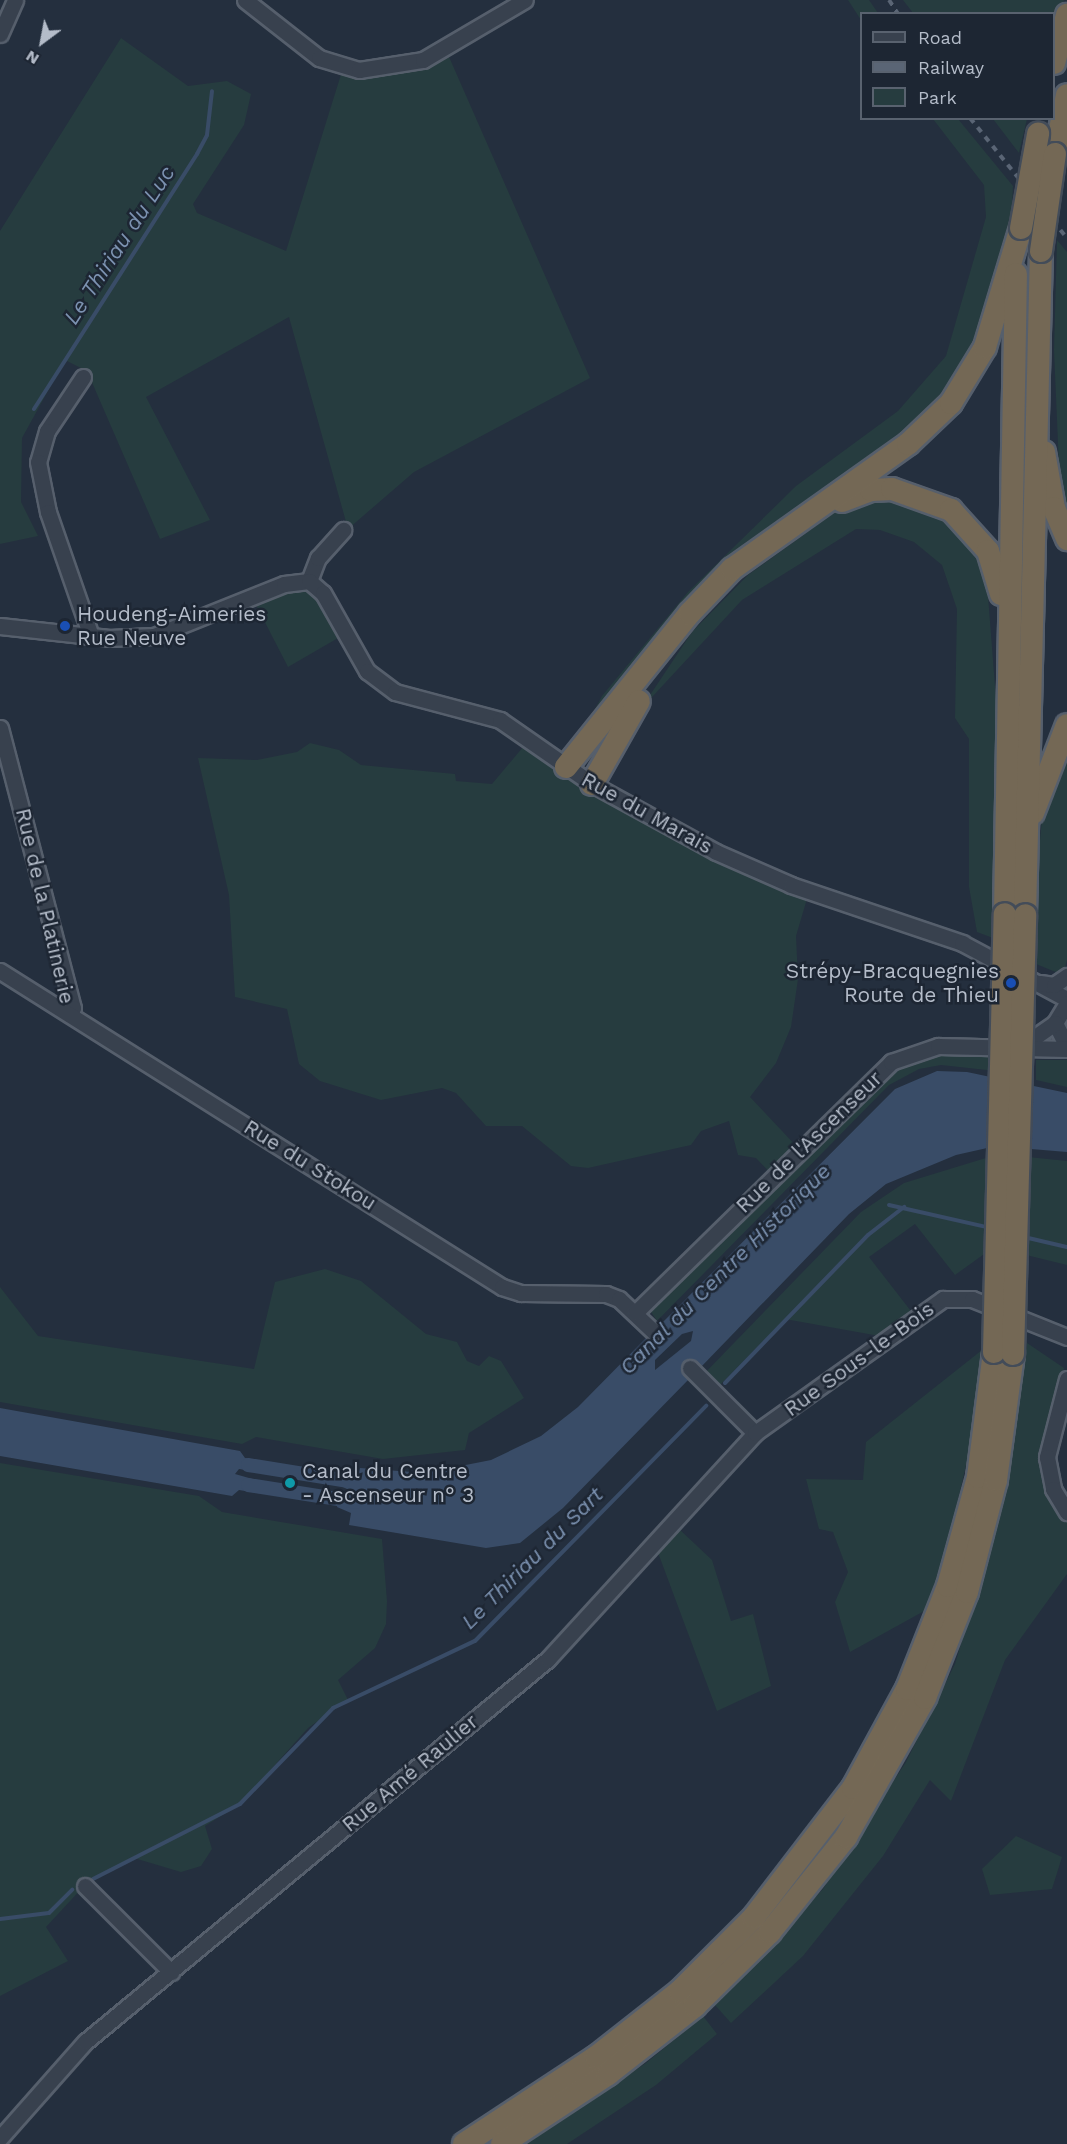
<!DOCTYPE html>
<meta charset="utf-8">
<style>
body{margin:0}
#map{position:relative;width:1067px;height:2144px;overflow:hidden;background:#242f3e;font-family:"Work Sans",sans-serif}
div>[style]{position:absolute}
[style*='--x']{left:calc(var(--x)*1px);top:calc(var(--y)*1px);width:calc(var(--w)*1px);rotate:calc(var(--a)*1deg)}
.green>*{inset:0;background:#263c3f}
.water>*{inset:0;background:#394c67}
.pier>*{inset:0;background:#242f3e}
.stream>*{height:4px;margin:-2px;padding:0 2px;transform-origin:2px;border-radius:2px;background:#394c67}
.canal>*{height:14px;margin:-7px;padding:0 7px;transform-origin:7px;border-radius:7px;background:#394c67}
.roads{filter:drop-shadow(2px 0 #565f6c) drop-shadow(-2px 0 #565f6c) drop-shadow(0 2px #565f6c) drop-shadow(0 -2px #565f6c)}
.minor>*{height:15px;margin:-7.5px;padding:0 7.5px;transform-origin:7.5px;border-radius:7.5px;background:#38414e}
.highway>*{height:22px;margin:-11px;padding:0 11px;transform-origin:11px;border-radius:11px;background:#746855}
.rail>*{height:4px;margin-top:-2px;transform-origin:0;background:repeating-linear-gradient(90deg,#5a6575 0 6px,transparent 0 12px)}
.bridges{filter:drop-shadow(2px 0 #434c59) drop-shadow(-2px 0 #434c59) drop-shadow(0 2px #434c59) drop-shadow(0 -2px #434c59)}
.highway-bridge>*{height:22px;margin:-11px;padding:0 11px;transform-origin:11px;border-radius:11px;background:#746855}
.dots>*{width:16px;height:16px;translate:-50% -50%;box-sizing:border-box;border:3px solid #1d2633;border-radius:50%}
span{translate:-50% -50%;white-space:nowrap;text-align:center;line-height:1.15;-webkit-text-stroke:5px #1d2633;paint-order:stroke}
.poi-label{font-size:21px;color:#b4bcc9}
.left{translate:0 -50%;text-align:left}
.right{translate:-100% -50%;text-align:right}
.street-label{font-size:21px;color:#b4bcc9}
.water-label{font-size:22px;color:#7c92b1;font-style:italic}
.legend{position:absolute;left:860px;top:12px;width:195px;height:108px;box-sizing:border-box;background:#1d2633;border:2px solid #59626f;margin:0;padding:8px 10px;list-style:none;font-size:18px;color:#b4bcc9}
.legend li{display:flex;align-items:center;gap:12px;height:30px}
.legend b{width:30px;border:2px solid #59626f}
.north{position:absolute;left:12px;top:12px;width:60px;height:60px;-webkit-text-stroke:4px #1d2633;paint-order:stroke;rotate:212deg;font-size:16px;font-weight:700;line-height:24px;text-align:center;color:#b4bcc9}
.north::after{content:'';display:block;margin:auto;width:21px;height:27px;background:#b4bcc9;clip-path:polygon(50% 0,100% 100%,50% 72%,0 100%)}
</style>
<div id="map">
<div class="green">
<i style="clip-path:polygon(848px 0,869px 0,878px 13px,862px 14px,861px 20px)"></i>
<i style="clip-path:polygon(903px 0,1064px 0,1054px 32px,1054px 14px,913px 13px)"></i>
<i style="clip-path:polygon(121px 38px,188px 86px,227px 81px,251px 94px,244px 125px,193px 204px,197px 213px,286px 251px,343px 68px,446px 50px,590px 378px,414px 472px,348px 529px,289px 317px,146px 397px,210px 520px,160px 539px,87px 371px,65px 360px,22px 438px,21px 502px,38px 536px,0 544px,0 231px)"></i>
<i style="clip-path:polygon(933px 119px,958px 119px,1013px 186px,1011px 229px,966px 370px,915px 431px,743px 556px,575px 746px,602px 696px,688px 592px,796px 486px,898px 411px,946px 356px,986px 217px,984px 185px)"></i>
<i style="clip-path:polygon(993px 119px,1027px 119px,1019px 153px)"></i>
<i style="clip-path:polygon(1057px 240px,1067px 252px,1067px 507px,1060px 490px,1054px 350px)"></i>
<i style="clip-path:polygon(870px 499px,892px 500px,951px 521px,970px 540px,986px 570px,997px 712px,993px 938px,977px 932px,969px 887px,969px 739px,955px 718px,957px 609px,942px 565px,914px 542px,880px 530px,856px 529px,742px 600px,640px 710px,692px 632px,748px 575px,834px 513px)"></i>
<i style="clip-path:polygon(309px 581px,345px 634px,288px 667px,252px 597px)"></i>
<i style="clip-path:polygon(1067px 737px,1067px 960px,1063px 975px,1036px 964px,1034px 906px,1043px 807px)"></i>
<i style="clip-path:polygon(529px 740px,566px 767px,809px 892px,796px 936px,798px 979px,791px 1027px,776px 1063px,750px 1097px,799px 1149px,912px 1051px,996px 1047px,996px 1071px,941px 1065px,919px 1069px,889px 1085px,657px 1321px,648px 1307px,773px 1176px,756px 1158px,738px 1155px,729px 1121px,701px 1131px,691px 1145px,588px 1168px,571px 1166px,522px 1126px,486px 1126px,456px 1093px,442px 1088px,381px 1100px,320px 1081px,299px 1064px,287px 1009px,235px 997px,229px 895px,198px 758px,257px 760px,297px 752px,310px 743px,339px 750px,361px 765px,455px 774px,456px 781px,492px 784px)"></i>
<i style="clip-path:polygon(1036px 1060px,1067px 1060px,1067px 1087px,1036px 1080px)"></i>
<i style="clip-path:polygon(999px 1154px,1067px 1161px,1067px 1265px,994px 1247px,955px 1275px,915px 1224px,869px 1257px,914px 1315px,885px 1337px,785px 1319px,714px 1391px,700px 1378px,861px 1212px,904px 1183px)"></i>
<i style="clip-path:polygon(325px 1269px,361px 1281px,426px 1334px,457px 1342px,467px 1361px,479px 1366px,489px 1356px,501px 1361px,524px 1398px,469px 1433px,465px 1450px,383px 1459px,256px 1437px,242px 1444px,0 1402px,0 1287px,38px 1336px,254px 1369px,275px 1282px)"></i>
<i style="clip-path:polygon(1027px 1343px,1064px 1368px,1047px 1457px,1067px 1512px,1067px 1574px,1005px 1660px,951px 1801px,930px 1780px,883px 1856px,803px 1956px,731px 2023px,715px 2005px,823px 1889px,906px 1762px,955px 1664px,1007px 1488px)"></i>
<i style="clip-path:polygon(982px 1350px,975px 1426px,947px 1548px,926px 1610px,850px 1652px,835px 1602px,848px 1572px,833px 1532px,819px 1529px,806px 1479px,863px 1480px,866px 1442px)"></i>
<i style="clip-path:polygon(0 1463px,199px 1496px,222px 1512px,382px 1539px,387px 1601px,386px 1624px,375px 1648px,338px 1680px,348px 1700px,308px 1728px,240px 1804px,205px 1826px,212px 1849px,201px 1866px,181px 1872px,134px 1858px,84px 1886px,46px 1927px,68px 1961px,0 1996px)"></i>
<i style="clip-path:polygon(678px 1528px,712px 1560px,731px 1621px,753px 1614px,771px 1686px,717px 1711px,657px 1550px)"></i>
<i style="clip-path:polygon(1016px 1836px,1062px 1857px,1052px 1889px,990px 1895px,982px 1869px)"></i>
<i style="clip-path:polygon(703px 2016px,717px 2034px,656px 2085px,567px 2144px,524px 2144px,646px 2063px)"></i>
</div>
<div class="water">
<i style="clip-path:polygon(937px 1071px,967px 1072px,1067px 1093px,1067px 1152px,996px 1146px,956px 1155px,886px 1184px,849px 1214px,701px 1367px,692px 1359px,681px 1368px,690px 1378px,563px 1508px,520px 1543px,486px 1548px,349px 1525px,351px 1513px,337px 1507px,339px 1497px,349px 1499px,355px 1493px,341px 1486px,343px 1476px,358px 1475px,360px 1468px,425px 1473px,491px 1460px,541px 1436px,578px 1407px,648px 1336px,654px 1342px,665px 1331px,659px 1326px,895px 1089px)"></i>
<i style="clip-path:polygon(0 1408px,240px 1451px,245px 1458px,268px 1462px,266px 1473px,239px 1469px,235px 1474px,266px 1483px,264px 1494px,239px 1490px,232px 1496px,0 1456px)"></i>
</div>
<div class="pier">
<i style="clip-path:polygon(693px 1331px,691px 1341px,655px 1370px,655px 1360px,682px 1334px)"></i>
</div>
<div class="stream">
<i style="--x:34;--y:409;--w:303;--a:-57.4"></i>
<i style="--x:197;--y:154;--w:21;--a:-62"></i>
<i style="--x:207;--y:135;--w:44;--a:-83.5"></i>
<i style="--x:889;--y:1205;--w:105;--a:12.7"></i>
<i style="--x:1024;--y:1237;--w:44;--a:13.1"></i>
<i style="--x:725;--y:1383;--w:206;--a:-46"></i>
<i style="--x:868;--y:1235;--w:46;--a:-37.9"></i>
<i style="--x:93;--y:1879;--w:165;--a:-27"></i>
<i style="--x:240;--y:1804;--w:134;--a:-45.9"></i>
<i style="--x:333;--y:1708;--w:157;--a:-25.3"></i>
<i style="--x:475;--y:1641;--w:330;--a:-45.5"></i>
<i style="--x:0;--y:1919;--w:49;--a:-7"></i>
<i style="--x:49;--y:1913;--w:33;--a:-45"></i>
</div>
<div class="canal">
<i style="--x:248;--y:1465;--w:113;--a:9.1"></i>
<i style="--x:248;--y:1485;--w:109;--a:8.9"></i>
</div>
<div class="roads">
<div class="minor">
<i style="--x:245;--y:0;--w:94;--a:38.1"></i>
<i style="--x:319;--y:58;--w:42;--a:16.7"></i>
<i style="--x:359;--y:70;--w:65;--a:-8.9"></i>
<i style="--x:423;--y:60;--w:118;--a:-30.5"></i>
<i style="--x:0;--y:34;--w:37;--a:-66"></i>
<i style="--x:83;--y:377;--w:65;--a:123.7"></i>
<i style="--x:47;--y:431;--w:32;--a:106"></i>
<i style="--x:38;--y:462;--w:51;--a:78.7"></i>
<i style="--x:48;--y:512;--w:131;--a:70.9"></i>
<i style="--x:309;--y:581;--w:25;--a:-69"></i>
<i style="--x:318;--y:558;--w:38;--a:-48"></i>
<i style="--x:0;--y:626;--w:110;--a:6.3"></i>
<i style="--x:109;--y:638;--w:45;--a:-2.5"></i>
<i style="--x:154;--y:636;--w:140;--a:-21.8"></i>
<i style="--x:284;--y:584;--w:25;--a:-7"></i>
<i style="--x:309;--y:581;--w:18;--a:41"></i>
<i style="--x:323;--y:593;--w:90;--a:60.6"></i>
<i style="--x:367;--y:671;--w:35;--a:37"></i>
<i style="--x:395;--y:692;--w:109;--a:14.9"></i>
<i style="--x:500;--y:720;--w:112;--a:34.8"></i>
<i style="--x:592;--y:784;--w:141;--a:28.7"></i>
<i style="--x:716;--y:852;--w:82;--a:23.7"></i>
<i style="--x:791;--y:885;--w:181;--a:18.7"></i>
<i style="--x:962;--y:943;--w:119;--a:28.1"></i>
<i style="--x:0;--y:728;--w:289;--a:75.4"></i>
<i style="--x:73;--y:1008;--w:7;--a:124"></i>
<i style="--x:0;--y:971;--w:593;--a:32.19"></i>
<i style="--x:502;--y:1287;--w:20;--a:18"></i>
<i style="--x:521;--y:1293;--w:85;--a:0.7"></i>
<i style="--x:606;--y:1294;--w:14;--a:21"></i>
<i style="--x:619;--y:1299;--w:48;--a:43.3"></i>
<i style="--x:1040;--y:983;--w:14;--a:8"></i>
<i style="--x:1054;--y:985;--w:16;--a:-35"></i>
<i style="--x:1067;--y:1003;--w:23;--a:121"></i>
<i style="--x:1055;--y:1023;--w:27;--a:63"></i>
<i style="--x:1022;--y:1046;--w:40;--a:-34.9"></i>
<i style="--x:635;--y:1313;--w:359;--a:-44.4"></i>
<i style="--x:891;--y:1062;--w:50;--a:-18.8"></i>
<i style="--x:938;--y:1046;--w:129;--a:1.3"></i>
<i style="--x:690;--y:1368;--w:92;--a:45"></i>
<i style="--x:1067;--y:1379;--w:81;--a:104.4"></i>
<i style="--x:1047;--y:1457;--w:33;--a:79"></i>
<i style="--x:1053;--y:1489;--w:27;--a:59"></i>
<i style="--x:85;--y:1886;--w:122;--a:45"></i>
<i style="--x:0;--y:2138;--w:128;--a:-48.5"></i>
<i style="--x:85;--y:2042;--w:601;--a:-39.6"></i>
<i style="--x:548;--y:1659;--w:306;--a:-47.5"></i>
<i style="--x:755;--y:1433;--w:231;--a:-35.5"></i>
<i style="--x:943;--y:1299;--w:29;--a:0"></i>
<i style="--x:972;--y:1299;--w:102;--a:21.8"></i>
</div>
<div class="highway">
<i style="--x:1054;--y:63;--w:50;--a:-74.8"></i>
<i style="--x:1055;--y:154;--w:60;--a:-78.5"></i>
<i style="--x:1044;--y:452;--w:57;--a:79.9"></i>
<i style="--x:1054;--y:508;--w:34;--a:67"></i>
<i style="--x:842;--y:501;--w:31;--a:-21"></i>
<i style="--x:871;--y:490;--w:21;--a:-3"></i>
<i style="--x:892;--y:489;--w:63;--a:19.6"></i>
<i style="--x:951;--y:510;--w:55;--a:47.9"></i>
<i style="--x:988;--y:551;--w:45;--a:73.2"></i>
<i style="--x:566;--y:767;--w:198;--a:-51.2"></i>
<i style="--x:690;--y:613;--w:61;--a:-46.3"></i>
<i style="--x:732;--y:569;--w:216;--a:-35.4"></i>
<i style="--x:908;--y:444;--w:59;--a:-43.6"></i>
<i style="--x:951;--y:403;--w:66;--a:-58.7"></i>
<i style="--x:985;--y:347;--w:124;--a:-73.2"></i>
<i style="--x:592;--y:784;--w:95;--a:-60.5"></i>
<i style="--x:1033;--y:813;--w:94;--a:-68.9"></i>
<i style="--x:1005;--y:914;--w:640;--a:-89.02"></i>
<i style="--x:1025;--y:915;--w:664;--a:-88.62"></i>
<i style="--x:464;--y:2144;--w:158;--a:-33.4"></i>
<i style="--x:596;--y:2057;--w:107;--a:-38.2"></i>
<i style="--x:680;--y:1991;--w:105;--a:-45"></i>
<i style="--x:754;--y:1917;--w:163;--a:-52.5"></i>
<i style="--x:853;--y:1788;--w:113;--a:-61.4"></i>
<i style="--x:907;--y:1689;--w:111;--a:-68.3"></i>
<i style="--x:948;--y:1586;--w:113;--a:-74.6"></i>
<i style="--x:978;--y:1477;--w:126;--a:-82.7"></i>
<i style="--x:502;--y:2144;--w:127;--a:-33.4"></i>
<i style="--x:608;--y:2074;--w:110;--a:-38"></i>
<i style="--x:695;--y:2006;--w:105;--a:-44.6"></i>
<i style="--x:770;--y:1932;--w:122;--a:-51.3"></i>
<i style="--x:846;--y:1837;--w:160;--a:-60.4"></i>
<i style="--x:925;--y:1698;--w:114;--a:-68.4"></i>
<i style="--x:967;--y:1592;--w:116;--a:-75.5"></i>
<i style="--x:996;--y:1480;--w:127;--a:-82.3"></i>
</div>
</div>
<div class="rail">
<i style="--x:889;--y:0;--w:17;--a:57"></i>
<i style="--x:970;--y:118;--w:154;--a:51.1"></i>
</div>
<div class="bridges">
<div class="highway-bridge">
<i style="--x:1021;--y:228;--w:96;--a:-79.7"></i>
<i style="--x:1041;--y:251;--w:98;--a:-81.8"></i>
<i style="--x:994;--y:1352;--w:438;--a:-88.6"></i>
<i style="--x:1013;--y:1354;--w:439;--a:-88.4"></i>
</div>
</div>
<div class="dots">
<i style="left:65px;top:626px;background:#1a4fb4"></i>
<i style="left:1011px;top:983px;background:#1a4fb4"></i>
<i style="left:290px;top:1483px;background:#0f9aa8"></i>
</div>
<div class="poi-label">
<span class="left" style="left:77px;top:626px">Houdeng-Aimeries<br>Rue Neuve</span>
<span class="right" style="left:999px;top:983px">Strépy-Bracquegnies<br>Route de Thieu</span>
<span class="left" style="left:302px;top:1483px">Canal du Centre<br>- Ascenseur n° 3</span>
</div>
<div class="street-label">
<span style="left:647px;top:813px;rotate:29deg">Rue du Marais</span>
<span style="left:45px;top:906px;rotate:77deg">Rue de la Platinerie</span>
<span style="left:809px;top:1142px;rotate:-44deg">Rue de l'Ascenseur</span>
<span style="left:310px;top:1165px;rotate:32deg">Rue du Stokou</span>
<span style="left:859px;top:1359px;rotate:-36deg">Rue Sous-le-Bois</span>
<span style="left:410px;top:1773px;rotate:-40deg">Rue Amé Raulier</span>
</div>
<div class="water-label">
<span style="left:119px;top:245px;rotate:-57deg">Le Thiriau du Luc</span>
<span style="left:725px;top:1269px;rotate:-45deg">Canal du Centre Historique</span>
<span style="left:532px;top:1558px;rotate:-45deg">Le Thiriau du Sart</span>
</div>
<ul class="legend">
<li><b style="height:8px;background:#38414e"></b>Road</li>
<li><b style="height:8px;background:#5a6575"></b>Railway</li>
<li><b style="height:16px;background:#263c3f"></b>Park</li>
</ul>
<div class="north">N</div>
</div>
